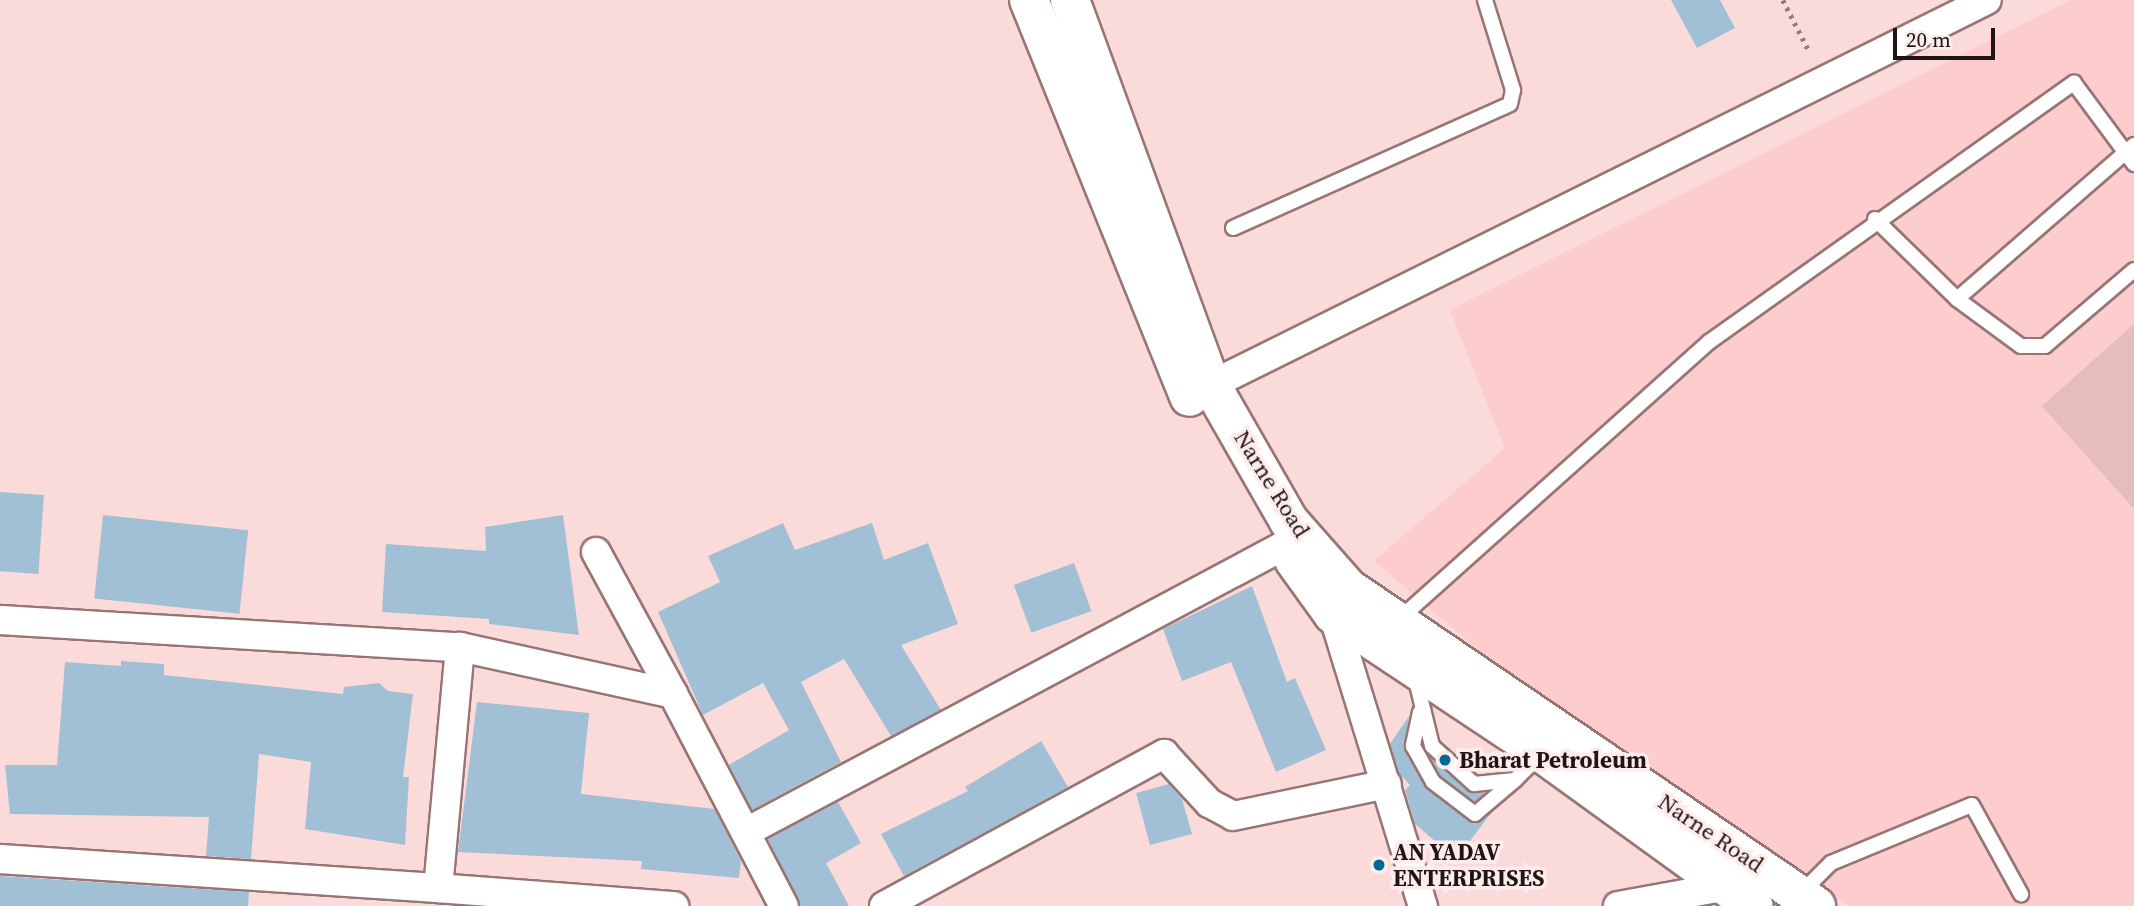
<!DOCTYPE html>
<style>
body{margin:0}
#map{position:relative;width:2134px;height:906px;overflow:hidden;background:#fbdada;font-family:"Source Serif 4",serif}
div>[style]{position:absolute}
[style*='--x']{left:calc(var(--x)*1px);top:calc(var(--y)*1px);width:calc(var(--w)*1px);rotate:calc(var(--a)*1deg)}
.built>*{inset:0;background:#fdcccc}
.green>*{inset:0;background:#e5bdbc}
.building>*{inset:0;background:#a1c0d5;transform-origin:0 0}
.path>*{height:4.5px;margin-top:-2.25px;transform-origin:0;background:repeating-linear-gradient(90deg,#937b7b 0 3.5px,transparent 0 8.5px)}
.roads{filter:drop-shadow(2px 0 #987574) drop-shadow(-2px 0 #987574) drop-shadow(0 2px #987574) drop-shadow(0 -2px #987574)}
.lane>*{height:14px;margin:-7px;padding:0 7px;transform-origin:7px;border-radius:7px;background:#fff}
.street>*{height:28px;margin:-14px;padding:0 14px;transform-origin:14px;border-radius:14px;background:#fff}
.secondary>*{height:38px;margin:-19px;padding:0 19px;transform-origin:19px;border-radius:19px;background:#fff}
.dots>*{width:19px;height:19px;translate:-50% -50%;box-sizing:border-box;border:4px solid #fdecec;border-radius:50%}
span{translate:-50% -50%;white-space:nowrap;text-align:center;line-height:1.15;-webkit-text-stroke:7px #fdecec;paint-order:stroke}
.street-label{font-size:23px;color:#221414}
.poi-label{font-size:23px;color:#221414;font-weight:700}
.left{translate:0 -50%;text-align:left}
.scale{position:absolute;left:1893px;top:28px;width:102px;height:32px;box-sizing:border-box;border:4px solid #221414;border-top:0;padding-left:9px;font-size:21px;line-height:24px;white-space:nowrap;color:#221414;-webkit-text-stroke:5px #fdecec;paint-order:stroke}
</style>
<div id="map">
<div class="built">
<i style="clip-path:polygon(2071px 0,2134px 0,2134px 906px,1849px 906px,1591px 745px,1374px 561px,1505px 448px,1450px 310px)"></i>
</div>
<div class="green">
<i style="clip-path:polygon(2134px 324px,2134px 509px,2042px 406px)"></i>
</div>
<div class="building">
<i style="clip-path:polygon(1671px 0,1720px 0,1735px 28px,1697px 48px)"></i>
<i style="left:0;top:492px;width:44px;height:79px;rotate:4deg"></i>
<i style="left:103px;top:515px;width:146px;height:84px;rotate:6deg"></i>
<i style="clip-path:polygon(563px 515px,579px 635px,489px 624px,489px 619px,382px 612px,386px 544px,486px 551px,485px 527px)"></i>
<i style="clip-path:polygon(783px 523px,795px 550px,872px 523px,884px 560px,928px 543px,958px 624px,901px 645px,941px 710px,891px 736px,844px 659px,801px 682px,841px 762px,752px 810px,729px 765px,789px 730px,763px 683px,703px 715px,658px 612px,720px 582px,708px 556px)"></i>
<i style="left:1074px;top:563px;width:51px;height:64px;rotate:70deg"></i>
<i style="clip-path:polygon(1252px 586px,1287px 682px,1295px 678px,1326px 750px,1276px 772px,1231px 662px,1182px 681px,1163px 629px)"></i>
<i style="clip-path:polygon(121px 661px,164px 664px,164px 675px,343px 694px,344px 687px,379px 683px,388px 691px,413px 694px,403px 777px,409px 777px,405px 845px,305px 829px,311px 762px,259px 754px,251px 859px,206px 856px,209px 817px,10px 814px,5px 765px,57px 765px,65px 662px,121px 666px)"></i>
<i style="clip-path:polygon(477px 702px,589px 713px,581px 794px,715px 809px,741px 861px,739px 878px,641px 869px,642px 861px,458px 852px)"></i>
<i style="clip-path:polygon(1409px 716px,1404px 750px,1427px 789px,1473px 823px,1492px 812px,1456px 859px,1415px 824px,1405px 790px,1410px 785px,1399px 773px,1390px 744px)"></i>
<i style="clip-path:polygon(1041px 741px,1068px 787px,904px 876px,881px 834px,968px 791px,965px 787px)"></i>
<i style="clip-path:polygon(1430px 758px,1468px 791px,1485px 793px,1475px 802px,1440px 776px)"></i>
<i style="clip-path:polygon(1169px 784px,1182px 799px,1192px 834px,1150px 845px,1136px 793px)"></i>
<i style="clip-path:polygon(838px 802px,861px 843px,826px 863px,849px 906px,801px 906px,768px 839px)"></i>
<i style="clip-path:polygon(0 876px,249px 892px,248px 906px,0 906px)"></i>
</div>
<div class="path">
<i style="--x:1783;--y:0;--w:59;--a:63"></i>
</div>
<div class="roads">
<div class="lane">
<i style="--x:1875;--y:219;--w:115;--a:44.3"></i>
<i style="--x:1957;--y:299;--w:79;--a:36.3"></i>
<i style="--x:2021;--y:346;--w:24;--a:0"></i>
<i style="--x:2045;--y:346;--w:117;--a:-40.5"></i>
<i style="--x:1233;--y:228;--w:303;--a:-24.1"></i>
<i style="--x:1510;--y:104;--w:14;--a:-78"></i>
<i style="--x:1513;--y:90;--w:94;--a:-107.3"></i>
<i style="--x:1957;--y:299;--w:235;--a:-41"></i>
<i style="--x:1397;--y:621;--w:419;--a:-41.8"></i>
<i style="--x:1709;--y:342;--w:448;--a:-35.4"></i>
<i style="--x:2074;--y:83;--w:101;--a:53.5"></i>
<i style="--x:1415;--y:676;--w:72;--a:76.3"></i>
<i style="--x:1432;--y:746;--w:57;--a:42.1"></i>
<i style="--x:1474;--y:784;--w:41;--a:-5.6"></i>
<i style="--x:1515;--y:780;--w:37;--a:-45"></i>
<i style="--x:1420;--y:712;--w:35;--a:102"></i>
<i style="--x:1413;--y:746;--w:41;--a:60.9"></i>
<i style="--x:1433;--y:782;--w:53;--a:37.3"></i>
<i style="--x:1475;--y:814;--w:52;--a:-40.4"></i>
<i style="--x:1802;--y:892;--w:41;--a:-45"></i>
<i style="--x:1831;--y:863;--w:152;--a:-22.4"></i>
<i style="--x:1972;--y:805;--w:102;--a:61.2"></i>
</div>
<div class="street">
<i style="--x:1211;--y:385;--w:866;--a:-26.39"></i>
<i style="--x:596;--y:552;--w:162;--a:61.5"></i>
<i style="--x:1333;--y:614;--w:306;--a:72.9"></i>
<i style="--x:0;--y:620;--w:461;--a:3.4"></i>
<i style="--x:460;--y:647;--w:218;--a:12.4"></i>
<i style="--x:673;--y:694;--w:239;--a:62.4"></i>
<i style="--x:460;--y:647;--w:242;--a:95.2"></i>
<i style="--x:438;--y:888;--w:237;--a:4.4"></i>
<i style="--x:748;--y:831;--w:606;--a:-28.04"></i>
<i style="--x:0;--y:859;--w:439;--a:3.8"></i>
<i style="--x:884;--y:906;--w:319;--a:-28.5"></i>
<i style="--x:1164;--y:754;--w:67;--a:47.4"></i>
<i style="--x:1209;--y:803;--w:27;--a:28"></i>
<i style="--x:1233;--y:816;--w:157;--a:-11.7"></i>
<i style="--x:1618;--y:906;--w:112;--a:-10.3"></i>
</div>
<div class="secondary">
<i style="--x:1029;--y:0;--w:428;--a:68"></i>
<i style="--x:1070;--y:0;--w:410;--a:69.9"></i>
<i style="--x:1211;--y:385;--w:157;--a:60.2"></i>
<i style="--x:1289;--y:521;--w:89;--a:48.6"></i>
<i style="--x:1348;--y:588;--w:566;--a:34.2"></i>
<i style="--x:1294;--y:560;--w:67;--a:54.2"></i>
<i style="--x:1333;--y:614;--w:251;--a:33.6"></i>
<i style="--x:1542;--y:753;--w:261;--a:35.9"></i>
</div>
</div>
<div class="dots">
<i style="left:1445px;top:760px;background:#016795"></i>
<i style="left:1379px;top:865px;background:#016795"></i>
</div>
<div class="street-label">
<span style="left:1272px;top:484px;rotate:58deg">Narne Road</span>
<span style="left:1711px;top:833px;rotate:34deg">Narne Road</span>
</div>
<div class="poi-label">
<span class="left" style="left:1459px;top:760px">Bharat Petroleum</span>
<span class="left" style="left:1393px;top:865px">AN YADAV<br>ENTERPRISES</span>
</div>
<div class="scale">20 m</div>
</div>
